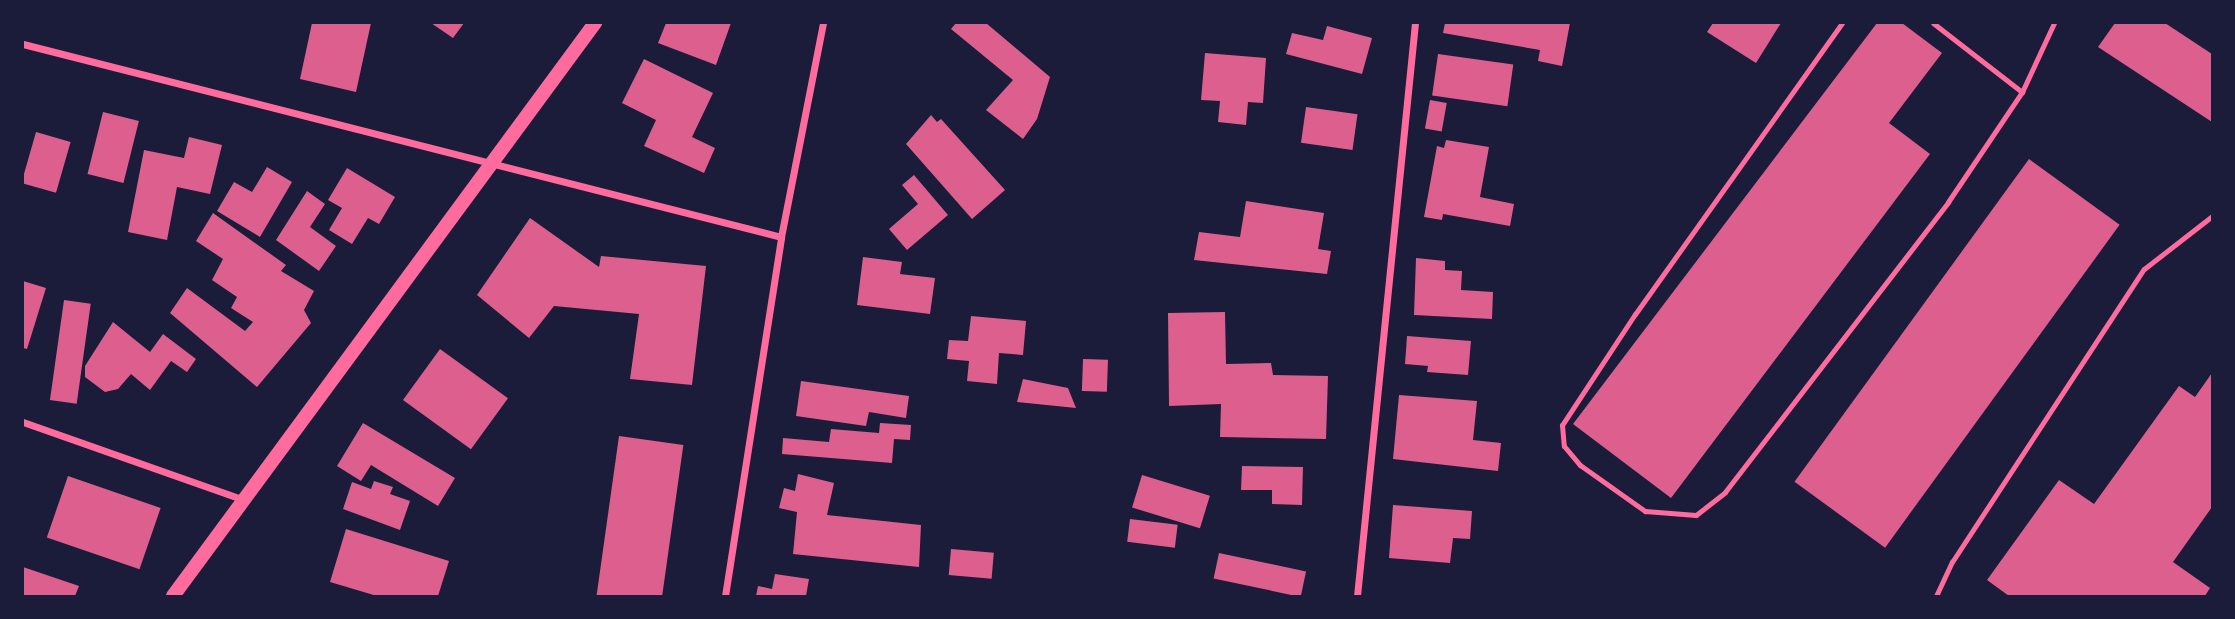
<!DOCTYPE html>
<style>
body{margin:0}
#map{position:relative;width:2235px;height:619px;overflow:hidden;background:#1b1b3a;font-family:"Archivo Narrow",sans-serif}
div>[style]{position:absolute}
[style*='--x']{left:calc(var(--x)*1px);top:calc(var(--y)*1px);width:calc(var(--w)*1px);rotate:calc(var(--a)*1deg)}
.building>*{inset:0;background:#dd5f8e;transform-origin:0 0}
.service>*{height:5px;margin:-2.5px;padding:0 2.5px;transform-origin:2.5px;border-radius:2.5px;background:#ff6b9d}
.minor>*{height:7px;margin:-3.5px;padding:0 3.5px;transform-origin:3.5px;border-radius:3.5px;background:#ff6b9d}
.secondary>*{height:14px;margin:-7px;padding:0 7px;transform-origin:7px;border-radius:7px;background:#ff6b9d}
span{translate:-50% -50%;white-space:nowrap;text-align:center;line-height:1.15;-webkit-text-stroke:7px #1b1b3a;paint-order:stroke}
.frame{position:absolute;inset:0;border:24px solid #1b1b3a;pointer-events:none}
</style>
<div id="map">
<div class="building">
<i style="clip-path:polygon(312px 23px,371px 23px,356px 92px,300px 79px)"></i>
<i style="clip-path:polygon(431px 23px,464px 23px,453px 38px)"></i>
<i style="clip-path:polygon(666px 23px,731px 23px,716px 65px,658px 43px)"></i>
<i style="clip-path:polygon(956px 23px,986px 23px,1050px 77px,1037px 119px,1023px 139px,986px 110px,1013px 80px,951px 29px)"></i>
<i style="clip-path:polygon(1445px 23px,1570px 23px,1562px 66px,1538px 61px,1540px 50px,1443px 33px)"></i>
<i style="clip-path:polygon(1713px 23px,1781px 23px,1756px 63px,1707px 32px)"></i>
<i style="clip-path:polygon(1877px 23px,1902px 23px,1942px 53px,1889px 123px,1930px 154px,1671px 498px,1573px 424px)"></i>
<i style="clip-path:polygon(2115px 23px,2165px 23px,2212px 54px,2212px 122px,2098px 47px)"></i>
<i style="clip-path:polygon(1327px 26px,1372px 38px,1362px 74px,1286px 54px,1292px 33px,1323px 40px)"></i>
<i style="clip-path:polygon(1205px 53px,1266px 58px,1263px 103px,1248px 102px,1246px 125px,1218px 122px,1220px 101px,1201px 100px)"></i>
<i style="left:1438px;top:54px;width:76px;height:42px;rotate:8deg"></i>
<i style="clip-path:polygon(644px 59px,713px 93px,692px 137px,715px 148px,704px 173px,644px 146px,656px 120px,622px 103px)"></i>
<i style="left:1430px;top:100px;width:17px;height:29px;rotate:10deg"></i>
<i style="left:1306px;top:107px;width:52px;height:36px;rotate:8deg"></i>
<i style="left:103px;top:112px;width:37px;height:64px;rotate:14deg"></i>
<i style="clip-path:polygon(931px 115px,937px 122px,941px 119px,1005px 190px,972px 219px,906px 144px)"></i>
<i style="left:36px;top:132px;width:36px;height:53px;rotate:16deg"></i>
<i style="clip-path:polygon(189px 137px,222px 145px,210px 194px,177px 187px,167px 240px,128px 232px,144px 150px,184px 158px)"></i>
<i style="clip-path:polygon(1446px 140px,1489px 147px,1480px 197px,1514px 204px,1510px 226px,1443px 214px,1442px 220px,1424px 217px,1437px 146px,1444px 148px)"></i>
<i style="left:2029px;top:159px;width:112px;height:399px;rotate:36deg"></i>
<i style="clip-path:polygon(267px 167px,292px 182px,260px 237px,217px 211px,234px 182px,252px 192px)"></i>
<i style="clip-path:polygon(347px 168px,395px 197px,379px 224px,368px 218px,352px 244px,329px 230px,342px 208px,328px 200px)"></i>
<i style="clip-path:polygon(914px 175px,948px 215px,907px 250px,889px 229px,918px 204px,902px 185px)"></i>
<i style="clip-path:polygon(307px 191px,325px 204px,310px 227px,336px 246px,319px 271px,276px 240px)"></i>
<i style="clip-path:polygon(1246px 201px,1324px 213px,1318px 249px,1331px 251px,1327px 274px,1194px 260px,1199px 232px,1240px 237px)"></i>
<i style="clip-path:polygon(213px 213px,286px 265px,281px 271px,314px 291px,304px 310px,311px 323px,257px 387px,170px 313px,187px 288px,245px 331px,253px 322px,231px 308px,237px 297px,212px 280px,223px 259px,196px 241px)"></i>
<i style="clip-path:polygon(530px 218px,599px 267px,601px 256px,706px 266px,692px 385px,630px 379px,639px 314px,554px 306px,529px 338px,477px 295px)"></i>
<i style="clip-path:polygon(863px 257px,902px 262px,900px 274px,935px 278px,930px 314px,857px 305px)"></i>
<i style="clip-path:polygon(1416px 258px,1445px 261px,1445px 270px,1462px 271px,1461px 290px,1493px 292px,1492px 319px,1414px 315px)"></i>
<i style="clip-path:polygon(23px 281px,46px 288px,27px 349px,23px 348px)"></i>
<i style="left:64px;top:300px;width:27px;height:101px;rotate:8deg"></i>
<i style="clip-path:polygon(1225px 312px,1226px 364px,1271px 363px,1273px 375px,1328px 376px,1326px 439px,1220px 437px,1221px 404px,1169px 406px,1168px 313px)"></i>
<i style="clip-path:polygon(971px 316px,1026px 321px,1023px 355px,999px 353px,997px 384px,967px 381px,969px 361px,947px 359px,949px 340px,968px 341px)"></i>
<i style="clip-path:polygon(113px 322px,150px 352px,163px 334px,196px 359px,187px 372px,171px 361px,150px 390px,131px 374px,118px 389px,105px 392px,85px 377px,85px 366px)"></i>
<i style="clip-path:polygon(1407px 336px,1471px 341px,1468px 375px,1427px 372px,1428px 366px,1405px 364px)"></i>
<i style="left:440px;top:349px;width:84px;height:63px;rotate:36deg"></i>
<i style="left:1083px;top:359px;width:25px;height:32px;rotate:2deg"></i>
<i style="clip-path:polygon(2212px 373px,2212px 507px,2173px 562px,2210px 588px,2205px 596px,2009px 596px,1987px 580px,2059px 480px,2094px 504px,2179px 386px,2195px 397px)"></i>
<i style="clip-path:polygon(1023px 379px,1068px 388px,1076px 408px,1017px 402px)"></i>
<i style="clip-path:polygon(801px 381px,909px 396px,906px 418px,869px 412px,866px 426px,796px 416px)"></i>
<i style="clip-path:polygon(1399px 395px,1477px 401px,1473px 440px,1501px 443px,1498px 471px,1393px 459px)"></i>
<i style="clip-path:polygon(363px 423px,455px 478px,438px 506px,371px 465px,361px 481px,337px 466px)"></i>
<i style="clip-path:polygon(880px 423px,911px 425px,910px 440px,894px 439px,892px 463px,782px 454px,783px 438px,829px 442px,831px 429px,879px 433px)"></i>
<i style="left:619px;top:436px;width:65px;height:161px;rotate:8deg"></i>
<i style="clip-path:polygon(1242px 466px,1303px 467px,1302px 505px,1272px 504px,1272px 490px,1241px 490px)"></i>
<i style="clip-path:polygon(798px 474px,834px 483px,827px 515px,921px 525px,919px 567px,793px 554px,797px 512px,779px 508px,784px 488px,795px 491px)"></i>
<i style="left:1142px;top:475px;width:71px;height:34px;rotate:17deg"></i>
<i style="left:68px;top:476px;width:98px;height:65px;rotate:19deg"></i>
<i style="clip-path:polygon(374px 481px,393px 487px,390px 494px,410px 501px,400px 530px,343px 509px,352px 482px,371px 489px)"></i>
<i style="clip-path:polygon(1393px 505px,1472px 511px,1470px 539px,1453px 538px,1450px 563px,1389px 558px)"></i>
<i style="left:1130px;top:519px;width:48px;height:23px;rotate:7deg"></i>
<i style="clip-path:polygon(346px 529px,449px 561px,438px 596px,377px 596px,330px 582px)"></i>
<i style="left:951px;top:549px;width:43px;height:26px;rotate:5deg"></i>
<i style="left:1219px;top:553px;width:89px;height:26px;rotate:12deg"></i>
<i style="clip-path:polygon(23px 567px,79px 586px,75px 596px,23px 596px)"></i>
<i style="clip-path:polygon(775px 574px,809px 579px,806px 596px,756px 596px,758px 586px,772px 589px)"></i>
</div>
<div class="service">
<i style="--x:1842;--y:23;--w:357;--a:125.4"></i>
<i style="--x:1635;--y:314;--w:133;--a:123.3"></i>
<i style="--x:1562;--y:425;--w:21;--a:85"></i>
<i style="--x:1564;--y:446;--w:25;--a:50"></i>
<i style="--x:1580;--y:465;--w:80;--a:35.3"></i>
<i style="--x:1645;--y:511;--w:51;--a:4.5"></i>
<i style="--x:1696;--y:515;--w:37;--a:-38"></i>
<i style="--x:1725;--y:492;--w:366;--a:-52.4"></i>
<i style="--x:1948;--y:202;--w:133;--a:-56.1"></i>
<i style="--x:2022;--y:92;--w:76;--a:-65.1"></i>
<i style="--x:1933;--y:23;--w:113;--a:37.8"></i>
<i style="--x:1936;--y:596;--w:38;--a:-65"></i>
<i style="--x:1952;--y:562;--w:350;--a:-56.8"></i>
<i style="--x:2144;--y:269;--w:86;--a:-37.9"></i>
</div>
<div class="minor">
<i style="--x:23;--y:44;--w:782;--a:14.28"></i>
<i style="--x:23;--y:422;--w:234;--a:19.4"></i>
<i style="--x:725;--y:596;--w:363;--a:-81.1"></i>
<i style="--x:781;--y:237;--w:218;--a:-78.9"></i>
<i style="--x:1357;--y:596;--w:576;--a:-84.22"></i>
</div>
<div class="secondary">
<i style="--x:173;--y:596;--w:712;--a:-53.63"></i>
</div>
<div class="frame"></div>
</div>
